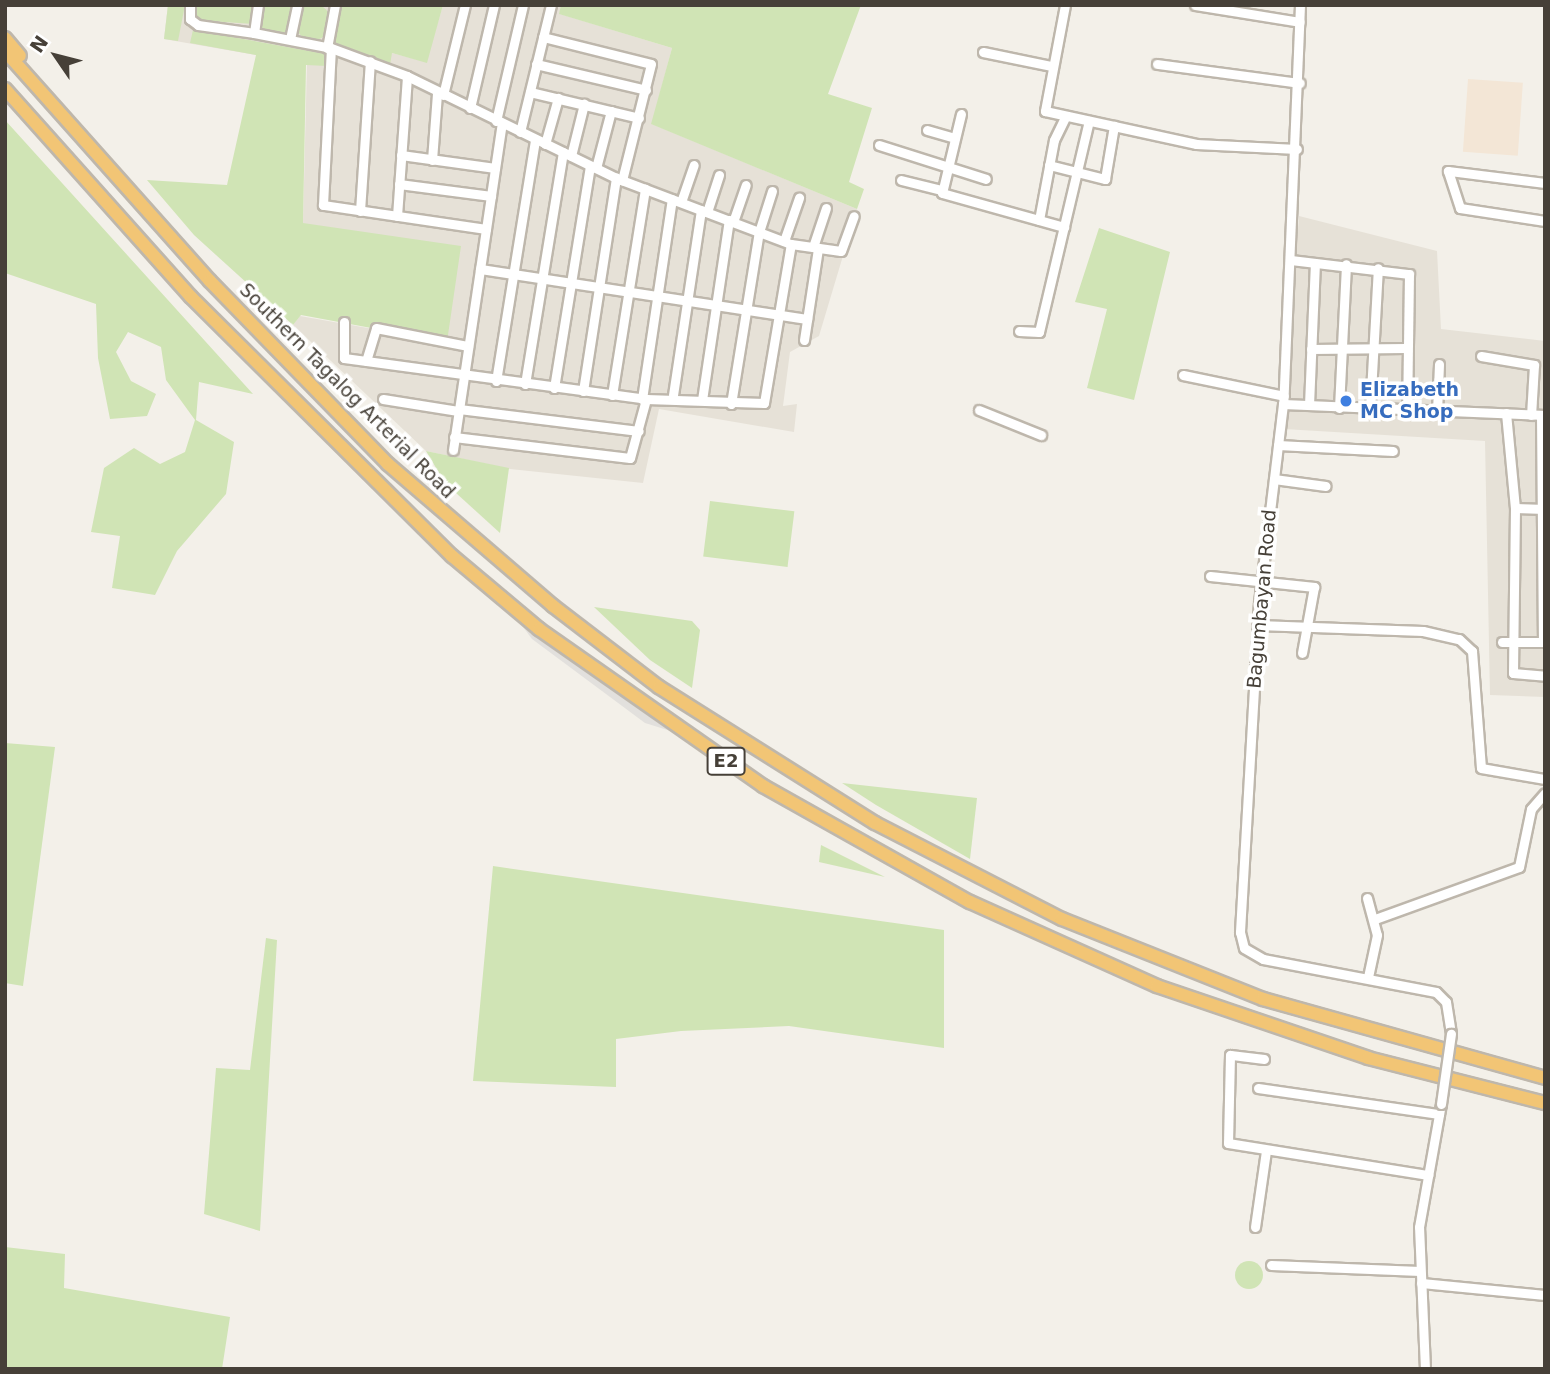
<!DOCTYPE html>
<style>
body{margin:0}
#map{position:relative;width:1550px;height:1374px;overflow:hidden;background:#f3f0e9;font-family:"DejaVu Sans",sans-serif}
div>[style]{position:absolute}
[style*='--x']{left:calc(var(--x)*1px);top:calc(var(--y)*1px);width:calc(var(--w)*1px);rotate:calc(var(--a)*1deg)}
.residential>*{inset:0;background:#e6e1d7}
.commercial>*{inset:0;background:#f3e6d6;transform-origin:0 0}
.green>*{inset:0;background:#d0e4b5;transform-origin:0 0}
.round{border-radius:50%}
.parking>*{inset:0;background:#e2e0dd}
.roads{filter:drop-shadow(2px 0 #beb7ac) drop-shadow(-2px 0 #beb7ac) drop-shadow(0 2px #beb7ac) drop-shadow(0 -2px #beb7ac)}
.minor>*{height:9px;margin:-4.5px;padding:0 4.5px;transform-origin:4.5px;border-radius:4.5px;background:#fff}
.highway>*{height:12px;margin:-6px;padding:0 6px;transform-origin:6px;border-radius:6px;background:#f2c575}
.bridges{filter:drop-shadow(2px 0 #beb7ac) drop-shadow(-2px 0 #beb7ac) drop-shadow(0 2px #beb7ac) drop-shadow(0 -2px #beb7ac)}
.minor-bridge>*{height:9px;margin:-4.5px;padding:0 4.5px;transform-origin:4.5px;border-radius:4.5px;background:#fff}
.dots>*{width:19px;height:19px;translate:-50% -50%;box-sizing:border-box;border:4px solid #fff;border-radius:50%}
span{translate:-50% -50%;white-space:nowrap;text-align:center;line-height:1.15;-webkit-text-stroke:7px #fff;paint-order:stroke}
.shield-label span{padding:2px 5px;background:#fff;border:2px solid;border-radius:5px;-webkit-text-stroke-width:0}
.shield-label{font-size:18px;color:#464038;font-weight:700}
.shop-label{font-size:19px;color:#366cbe;font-weight:700}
.left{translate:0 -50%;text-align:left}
.street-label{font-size:19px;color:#464038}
.frame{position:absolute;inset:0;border:7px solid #464038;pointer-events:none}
.north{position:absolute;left:21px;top:21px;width:70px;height:70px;-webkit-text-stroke:5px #fff;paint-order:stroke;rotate:305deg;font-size:19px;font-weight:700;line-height:28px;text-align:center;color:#464038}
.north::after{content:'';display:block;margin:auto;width:24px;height:32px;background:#464038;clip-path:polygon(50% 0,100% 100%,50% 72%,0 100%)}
</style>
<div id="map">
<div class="residential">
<i style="clip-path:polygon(168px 5px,353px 5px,346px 41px,426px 62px,443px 5px,561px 5px,560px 14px,672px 48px,652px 124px,857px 209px,819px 336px,790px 352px,783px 406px,797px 404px,794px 432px,659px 409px,643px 483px,510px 469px,426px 451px,293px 325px,300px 316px,447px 342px,303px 223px,307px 64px,164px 39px)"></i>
<i style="clip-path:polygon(1299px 216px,1437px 251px,1441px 329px,1545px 341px,1545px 697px,1490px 695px,1485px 441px,1284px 429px)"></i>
</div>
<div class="commercial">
<i style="left:1468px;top:79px;width:55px;height:73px;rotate:4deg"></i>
</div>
<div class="green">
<i class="round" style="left:295px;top:4px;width:36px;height:36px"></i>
<i style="clip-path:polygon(168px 5px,185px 5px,178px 41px,164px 39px)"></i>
<i style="clip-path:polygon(194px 5px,254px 5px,253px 24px,196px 20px)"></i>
<i style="clip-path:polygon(261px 5px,294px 5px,287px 33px,262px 30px)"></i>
<i style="clip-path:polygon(340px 5px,443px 5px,427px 63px,392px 53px,390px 65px,334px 45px)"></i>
<i style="clip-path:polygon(561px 5px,861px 5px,828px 94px,872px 108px,849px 182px,864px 189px,857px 209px,651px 124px,672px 48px,559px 14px)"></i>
<i style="clip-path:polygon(193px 30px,326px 54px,327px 66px,306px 65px,303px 223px,461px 246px,447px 342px,301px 315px,293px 325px,194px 235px,147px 180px,227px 185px,256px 55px,190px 43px)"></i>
<i style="clip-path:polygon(5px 120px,253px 394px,199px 382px,196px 420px,234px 442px,226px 494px,177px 551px,155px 595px,112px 588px,120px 536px,91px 532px,104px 468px,134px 448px,160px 464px,185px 452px,195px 420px,166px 380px,161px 347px,128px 332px,116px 352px,131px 381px,156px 394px,147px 416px,110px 419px,98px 358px,96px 304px,5px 273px)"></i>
<i style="clip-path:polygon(1099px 228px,1170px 252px,1134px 400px,1087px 388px,1107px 309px,1075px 302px)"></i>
<i style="clip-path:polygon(426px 451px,509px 468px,500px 533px,445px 483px)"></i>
<i style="left:710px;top:501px;width:85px;height:56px;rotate:7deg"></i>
<i style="clip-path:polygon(594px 607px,692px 621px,700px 630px,692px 688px,650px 660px)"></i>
<i style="clip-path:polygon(5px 743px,55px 747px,23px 986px,5px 983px)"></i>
<i style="clip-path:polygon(842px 783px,977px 798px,970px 859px,876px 805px)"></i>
<i style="clip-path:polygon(821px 845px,885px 877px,819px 862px)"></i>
<i style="clip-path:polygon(493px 866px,944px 930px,944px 1048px,789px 1026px,681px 1031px,616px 1039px,616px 1087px,473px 1081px)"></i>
<i style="clip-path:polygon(266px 938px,277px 940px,260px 1231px,204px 1214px,216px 1068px,250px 1070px)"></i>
<i style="clip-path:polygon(5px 1247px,65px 1254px,64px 1288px,230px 1317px,222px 1369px,5px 1369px)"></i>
<i class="round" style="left:1235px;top:1261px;width:28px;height:28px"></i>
</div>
<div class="parking">
<i style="clip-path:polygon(500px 596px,690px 737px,645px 723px,532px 639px)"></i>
</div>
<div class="roads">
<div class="minor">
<i style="--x:190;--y:5;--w:14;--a:90"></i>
<i style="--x:190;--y:19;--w:10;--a:37"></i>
<i style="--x:198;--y:25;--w:57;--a:8.1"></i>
<i style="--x:254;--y:33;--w:28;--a:-82"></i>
<i style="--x:1065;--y:5;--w:108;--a:100.7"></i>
<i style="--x:1045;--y:111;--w:155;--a:12.3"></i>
<i style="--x:1196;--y:144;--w:101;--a:2.8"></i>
<i style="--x:1195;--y:5;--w:106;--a:9.2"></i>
<i style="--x:1300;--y:5;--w:399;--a:92.4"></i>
<i style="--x:1283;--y:404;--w:199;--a:96.9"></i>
<i style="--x:1259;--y:602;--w:331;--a:93.3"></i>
<i style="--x:1240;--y:932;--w:16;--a:76"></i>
<i style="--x:1244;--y:948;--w:22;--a:30"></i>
<i style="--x:1263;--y:959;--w:176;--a:10.8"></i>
<i style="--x:1436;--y:992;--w:14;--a:45"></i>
<i style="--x:1446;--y:1002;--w:32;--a:81"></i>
<i style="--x:254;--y:33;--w:78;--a:11"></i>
<i style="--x:543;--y:37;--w:111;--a:14"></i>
<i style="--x:651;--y:64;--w:120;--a:104"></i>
<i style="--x:290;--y:39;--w:35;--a:-78"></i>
<i style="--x:327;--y:48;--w:44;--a:-79.5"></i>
<i style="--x:983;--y:52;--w:69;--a:11.6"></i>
<i style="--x:536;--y:64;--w:113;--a:13.3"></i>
<i style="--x:1157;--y:64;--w:144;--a:7.6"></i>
<i style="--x:530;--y:92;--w:112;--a:13.4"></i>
<i style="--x:443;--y:95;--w:93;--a:-76.3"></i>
<i style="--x:470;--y:108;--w:106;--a:-76.9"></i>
<i style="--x:961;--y:114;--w:81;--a:103.5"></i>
<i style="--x:942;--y:193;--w:127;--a:15.6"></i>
<i style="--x:496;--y:121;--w:119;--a:-76.9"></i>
<i style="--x:927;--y:130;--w:29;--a:16"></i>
<i style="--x:520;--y:132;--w:131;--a:-76.3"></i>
<i style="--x:545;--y:144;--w:48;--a:-74.2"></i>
<i style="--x:879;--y:145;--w:112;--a:17.6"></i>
<i style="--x:401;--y:155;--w:95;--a:7.9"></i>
<i style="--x:571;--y:156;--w:54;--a:-76"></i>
<i style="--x:432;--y:160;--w:67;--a:-85.7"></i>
<i style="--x:1049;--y:165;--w:58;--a:14"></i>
<i style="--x:1105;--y:179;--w:54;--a:-80.4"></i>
<i style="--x:596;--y:168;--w:59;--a:-75.3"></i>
<i style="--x:901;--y:180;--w:41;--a:14"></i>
<i style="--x:1545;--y:183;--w:98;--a:-172.9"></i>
<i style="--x:1448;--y:171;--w:39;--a:72"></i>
<i style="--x:1460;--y:208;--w:86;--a:8.7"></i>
<i style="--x:399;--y:184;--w:93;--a:7.4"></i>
<i style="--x:681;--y:202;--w:39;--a:-71"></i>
<i style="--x:360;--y:211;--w:150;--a:-86.2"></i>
<i style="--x:707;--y:212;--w:39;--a:-72"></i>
<i style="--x:397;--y:216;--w:140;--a:-85.9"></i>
<i style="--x:1039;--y:220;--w:81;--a:-79.4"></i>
<i style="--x:1054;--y:140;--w:25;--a:-64"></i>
<i style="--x:733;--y:222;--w:39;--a:-71"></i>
<i style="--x:486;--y:229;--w:165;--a:-171.6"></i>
<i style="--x:323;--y:205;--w:157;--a:-87.1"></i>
<i style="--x:331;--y:48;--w:81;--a:20.2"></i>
<i style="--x:407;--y:76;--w:233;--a:26"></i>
<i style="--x:616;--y:178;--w:187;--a:20.7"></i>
<i style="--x:791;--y:244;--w:50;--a:8"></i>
<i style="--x:841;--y:251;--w:37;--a:-70"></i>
<i style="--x:784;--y:241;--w:46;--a:-70.8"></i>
<i style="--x:813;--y:247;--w:41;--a:-71.6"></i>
<i style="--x:1291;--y:260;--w:119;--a:6.8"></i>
<i style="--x:1409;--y:274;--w:137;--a:90.8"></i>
<i style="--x:480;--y:269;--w:331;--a:8.7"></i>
<i style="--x:344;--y:322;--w:36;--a:90"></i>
<i style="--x:344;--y:358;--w:305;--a:7.7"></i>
<i style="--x:646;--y:399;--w:118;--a:1.9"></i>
<i style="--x:764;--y:403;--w:161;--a:-80.4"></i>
<i style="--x:1019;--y:331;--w:20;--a:3"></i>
<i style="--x:1039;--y:332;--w:217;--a:-76.7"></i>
<i style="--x:804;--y:340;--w:93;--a:-81.3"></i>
<i style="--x:1311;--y:349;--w:95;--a:-0.6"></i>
<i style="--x:1481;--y:356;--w:54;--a:9.6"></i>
<i style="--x:1534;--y:365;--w:50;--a:93.4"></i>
<i style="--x:366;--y:361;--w:34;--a:-73"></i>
<i style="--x:376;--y:328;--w:94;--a:11.1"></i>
<i style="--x:1183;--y:375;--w:103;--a:11.7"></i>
<i style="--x:496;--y:381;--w:245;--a:-80.8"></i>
<i style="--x:525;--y:384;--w:235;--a:-80.7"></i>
<i style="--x:554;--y:388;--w:225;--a:-80.8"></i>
<i style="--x:583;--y:391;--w:216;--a:-81.2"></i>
<i style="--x:612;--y:395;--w:209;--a:-80.9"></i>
<i style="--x:673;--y:395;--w:187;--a:-81.4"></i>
<i style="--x:383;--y:399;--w:76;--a:9.1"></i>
<i style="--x:642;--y:399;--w:202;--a:-81.5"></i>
<i style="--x:702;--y:400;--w:182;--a:-81.5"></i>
<i style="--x:731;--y:404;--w:174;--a:-80.8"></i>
<i style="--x:759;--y:232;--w:43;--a:-72.4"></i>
<i style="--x:1283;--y:404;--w:262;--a:2.4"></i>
<i style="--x:1309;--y:405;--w:142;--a:-87.6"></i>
<i style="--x:1339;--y:408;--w:144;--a:-87.2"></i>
<i style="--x:459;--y:409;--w:181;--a:7"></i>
<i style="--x:979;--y:410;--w:67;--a:22"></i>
<i style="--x:1370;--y:410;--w:142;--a:-86.8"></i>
<i style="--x:1437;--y:412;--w:48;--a:-87.6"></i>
<i style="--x:1506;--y:413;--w:95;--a:84.6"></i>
<i style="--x:1515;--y:508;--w:165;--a:90.7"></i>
<i style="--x:1513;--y:673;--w:32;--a:5"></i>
<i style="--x:1541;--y:415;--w:227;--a:89.5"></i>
<i style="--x:454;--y:437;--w:177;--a:6.8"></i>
<i style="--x:630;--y:458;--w:61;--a:-74.8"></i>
<i style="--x:1278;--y:445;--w:115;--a:3"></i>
<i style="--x:453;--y:450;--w:330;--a:-81.5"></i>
<i style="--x:1274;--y:479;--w:52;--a:7.7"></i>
<i style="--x:1515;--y:508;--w:30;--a:2"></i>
<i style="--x:1210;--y:576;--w:105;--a:6"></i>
<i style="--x:1314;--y:587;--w:67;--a:100.3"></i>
<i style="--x:1258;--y:625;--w:165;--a:2.1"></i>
<i style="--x:1423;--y:631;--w:37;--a:13"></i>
<i style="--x:1459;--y:639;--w:18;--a:43"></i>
<i style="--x:1472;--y:651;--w:117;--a:85.6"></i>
<i style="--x:1481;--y:768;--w:65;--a:9.8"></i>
<i style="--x:1502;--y:642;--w:43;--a:0"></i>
<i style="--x:1367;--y:898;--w:38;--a:75"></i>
<i style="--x:1377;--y:935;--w:43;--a:102.1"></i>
<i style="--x:1375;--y:919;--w:153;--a:-19.9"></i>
<i style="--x:1519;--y:867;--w:59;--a:-78.3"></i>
<i style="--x:1531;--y:809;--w:21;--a:-49"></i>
<i style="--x:1264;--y:1059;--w:34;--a:-173"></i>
<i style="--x:1230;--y:1055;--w:88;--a:91.3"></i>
<i style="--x:1228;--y:1143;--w:203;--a:9.1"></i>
<i style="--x:1258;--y:1088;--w:183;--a:8.2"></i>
<i style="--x:1255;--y:1227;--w:77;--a:-81.8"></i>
<i style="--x:1271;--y:1265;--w:149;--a:2.3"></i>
<i style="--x:1421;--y:1283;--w:125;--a:5.5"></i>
<i style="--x:1425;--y:1369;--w:142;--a:-92.4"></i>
<i style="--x:1419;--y:1227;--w:125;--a:-79.9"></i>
</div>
<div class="highway">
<i style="--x:5;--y:38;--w:23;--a:50"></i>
<i style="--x:5;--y:51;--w:308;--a:48.3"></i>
<i style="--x:210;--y:281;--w:255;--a:45.8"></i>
<i style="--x:388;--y:464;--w:218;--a:40.7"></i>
<i style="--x:553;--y:606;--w:133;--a:37.4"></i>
<i style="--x:659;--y:687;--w:255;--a:32.2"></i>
<i style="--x:875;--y:823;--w:210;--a:27.2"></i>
<i style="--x:1062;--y:919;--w:216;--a:21.7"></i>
<i style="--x:1263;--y:999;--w:293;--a:15.6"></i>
<i style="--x:5;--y:89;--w:279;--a:48.2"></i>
<i style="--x:191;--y:297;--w:368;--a:44.8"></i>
<i style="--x:452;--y:556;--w:114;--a:40"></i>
<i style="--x:539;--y:629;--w:274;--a:35"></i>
<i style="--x:763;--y:786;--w:237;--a:29.3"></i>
<i style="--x:970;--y:902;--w:205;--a:24.2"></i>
<i style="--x:1157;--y:986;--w:223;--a:18.8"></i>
<i style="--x:1368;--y:1058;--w:183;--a:14.3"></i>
</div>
</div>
<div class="bridges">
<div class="minor-bridge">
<i style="--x:1441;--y:1104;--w:71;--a:-81.9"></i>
</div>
</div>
<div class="dots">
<i style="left:1346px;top:401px;background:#3f7fe0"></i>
</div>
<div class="shield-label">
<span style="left:726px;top:761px">E2</span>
</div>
<div class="shop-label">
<span class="left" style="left:1360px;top:401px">Elizabeth<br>MC Shop</span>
</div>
<div class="street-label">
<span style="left:347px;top:391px;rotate:45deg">Southern Tagalog Arterial Road</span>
<span style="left:1262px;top:599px;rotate:-85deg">Bagumbayan Road</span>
</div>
<div class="frame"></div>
<div class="north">N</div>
</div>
